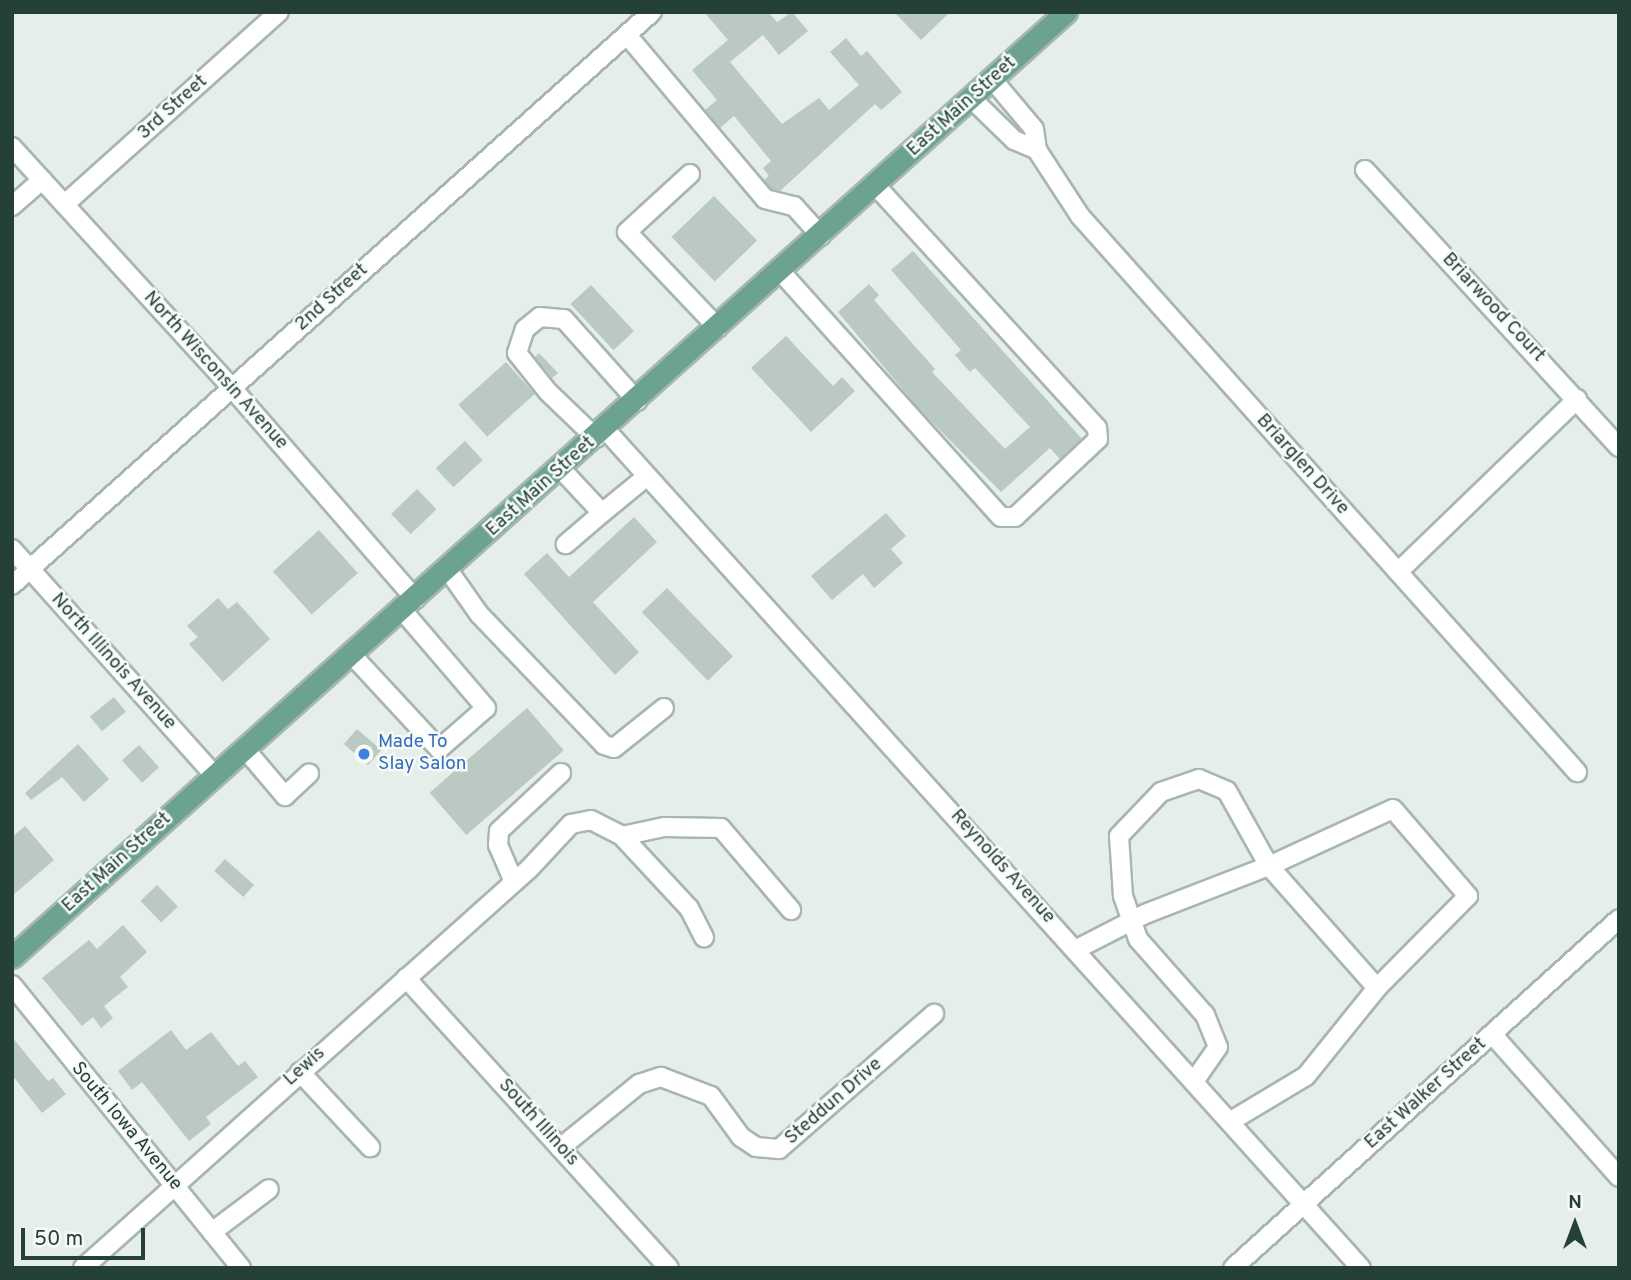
<!DOCTYPE html>
<style>
body{margin:0}
#map{position:relative;width:1631px;height:1280px;overflow:hidden;background:#e6eeea;font-family:Overpass,sans-serif}
div>[style]{position:absolute}
[style*='--x']{left:calc(var(--x)*1px);top:calc(var(--y)*1px);width:calc(var(--w)*1px);rotate:calc(var(--a)*1deg)}
.building>*{inset:0;background:#bbc9c3;transform-origin:0 0}
.roads{filter:drop-shadow(2px 0 #a8b6b1) drop-shadow(-2px 0 #a8b6b1) drop-shadow(0 2px #a8b6b1) drop-shadow(0 -2px #a8b6b1)}
.minor>*{height:18px;margin:-9px;padding:0 9px;transform-origin:9px;border-radius:9px;background:#fff}
.major>*{height:21px;margin:-10.5px;padding:0 10.5px;transform-origin:10.5px;border-radius:10.5px;background:#6ca291}
.dots>*{width:19px;height:19px;translate:-50% -50%;box-sizing:border-box;border:4px solid #f7fbf8;border-radius:50%}
span{translate:-50% -50%;white-space:nowrap;text-align:center;line-height:1.15;-webkit-text-stroke:5px #f7fbf8;paint-order:stroke}
.street-label{font-size:19px;color:#254037}
.shop-label{font-size:19px;color:#366cbe}
.left{translate:0 -50%;text-align:left}
.frame{position:absolute;inset:0;border:14px solid #254037;pointer-events:none}
.north{position:absolute;left:1540px;top:1189px;width:70px;height:70px;-webkit-text-stroke:5px #f7fbf8;paint-order:stroke;rotate:0deg;font-size:19px;font-weight:700;line-height:28px;text-align:center;color:#254037}
.north::after{content:'';display:block;margin:auto;width:24px;height:32px;background:#254037;clip-path:polygon(50% 0,100% 100%,50% 72%,0 100%)}
.scale{position:absolute;left:21px;top:1228px;width:124px;height:32px;box-sizing:border-box;border:4px solid #254037;border-top:0;padding-left:9px;font-size:21px;line-height:24px;white-space:nowrap;color:#254037;-webkit-text-stroke:5px #f7fbf8;paint-order:stroke}
</style>
<div id="map">
<div class="building">
<i style="clip-path:polygon(704px 12px,768px 12px,777px 22px,792px 12px,808px 31px,779px 55px,763px 35px,730px 62px,782px 124px,819px 98px,829px 110px,859px 85px,830px 52px,846px 38px,861px 56px,867px 51px,902px 92px,881px 110px,875px 104px,780px 191px,771px 189px,764px 180px,769px 176px,763px 168px,771px 161px,734px 116px,720px 128px,705px 110px,717px 100px,692px 70px,728px 40px)"></i>
<i style="clip-path:polygon(894px 12px,950px 12px,921px 40px)"></i>
<i style="left:714px;top:196px;width:62px;height:59px;rotate:46deg"></i>
<i style="clip-path:polygon(913px 251px,1082px 439px,1060px 459px,1050px 448px,1001px 492px,919px 409px,838px 312px,869px 284px,879px 295px,874px 300px,935px 369px,932px 372px,1005px 449px,1030px 427px,975px 368px,970px 372px,955px 355px,961px 350px,891px 270px)"></i>
<i style="left:591px;top:285px;width:63px;height:28px;rotate:47deg"></i>
<i style="clip-path:polygon(786px 336px,833px 386px,842px 377px,855px 391px,811px 432px,751px 368px)"></i>
<i style="clip-path:polygon(539px 353px,558px 373px,552px 378px,535px 357px)"></i>
<i style="left:506px;top:362px;width:43px;height:64px;rotate:48deg"></i>
<i style="left:465px;top:441px;width:26px;height:40px;rotate:47deg"></i>
<i style="left:417px;top:489px;width:28px;height:36px;rotate:46deg"></i>
<i style="clip-path:polygon(886px 513px,906px 536px,891px 549px,903px 563px,874px 588px,863px 574px,832px 600px,811px 576px)"></i>
<i style="clip-path:polygon(634px 517px,657px 542px,593px 602px,639px 652px,615px 675px,524px 574px,547px 553px,569px 577px)"></i>
<i style="left:319px;top:530px;width:58px;height:62px;rotate:48deg"></i>
<i style="left:667px;top:588px;width:95px;height:35px;rotate:46deg"></i>
<i style="clip-path:polygon(218px 598px,228px 609px,237px 602px,270px 639px,223px 682px,189px 644px,198px 637px,187px 626px)"></i>
<i style="left:114px;top:697px;width:19px;height:31px;rotate:51deg"></i>
<i style="left:527px;top:708px;width:56px;height:129px;rotate:49deg"></i>
<i style="left:357px;top:729px;width:32px;height:20px;rotate:41deg"></i>
<i style="clip-path:polygon(78px 744px,109px 779px,84px 802px,62px 777px,31px 800px,25px 793px)"></i>
<i style="left:139px;top:745px;width:30px;height:23px;rotate:48deg"></i>
<i style="clip-path:polygon(25px 826px,54px 860px,12px 896px,12px 837px)"></i>
<i style="left:225px;top:859px;width:39px;height:16px;rotate:42deg"></i>
<i style="left:157px;top:885px;width:30px;height:23px;rotate:46deg"></i>
<i style="clip-path:polygon(123px 925px,147px 952px,120px 977px,128px 987px,104px 1006px,113px 1018px,101px 1028px,93px 1017px,82px 1026px,42px 978px,89px 940px,97px 949px)"></i>
<i style="clip-path:polygon(171px 1030px,186px 1050px,211px 1032px,238px 1066px,245px 1061px,258px 1077px,206px 1117px,211px 1124px,189px 1141px,142px 1082px,132px 1090px,118px 1071px)"></i>
<i style="clip-path:polygon(12px 1037px,48px 1081px,53px 1078px,66px 1094px,42px 1113px,12px 1075px)"></i>
</div>
<div class="roads">
<div class="minor">
<i style="--x:627;--y:35;--w:214;--a:49.9"></i>
<i style="--x:765;--y:199;--w:30;--a:14"></i>
<i style="--x:794;--y:206;--w:40;--a:48"></i>
<i style="--x:992;--y:79;--w:65;--a:50"></i>
<i style="--x:1034;--y:129;--w:21;--a:82"></i>
<i style="--x:1037;--y:150;--w:79;--a:56.9"></i>
<i style="--x:1080;--y:216;--w:746;--a:48.21"></i>
<i style="--x:971;--y:98;--w:60;--a:44.3"></i>
<i style="--x:1014;--y:140;--w:25;--a:23"></i>
<i style="--x:12;--y:147;--w:325;--a:47.6"></i>
<i style="--x:231;--y:387;--w:281;--a:49"></i>
<i style="--x:1365;--y:170;--w:376;--a:47.5"></i>
<i style="--x:690;--y:174;--w:86;--a:137.4"></i>
<i style="--x:627;--y:232;--w:132;--a:46.5"></i>
<i style="--x:66;--y:203;--w:286;--a:-41.9"></i>
<i style="--x:12;--y:206;--w:40;--a:-41"></i>
<i style="--x:781;--y:272;--w:329;--a:48.1"></i>
<i style="--x:1001;--y:517;--w:14;--a:0"></i>
<i style="--x:1015;--y:517;--w:114;--a:-43.2"></i>
<i style="--x:1098;--y:439;--w:11;--a:-95"></i>
<i style="--x:1097;--y:428;--w:329;--a:-132.4"></i>
<i style="--x:605;--y:429;--w:1129;--a:47.98"></i>
<i style="--x:596;--y:438;--w:66;--a:-136.2"></i>
<i style="--x:548;--y:392;--w:50;--a:-128.5"></i>
<i style="--x:517;--y:353;--w:25;--a:-72"></i>
<i style="--x:525;--y:329;--w:19;--a:-39"></i>
<i style="--x:540;--y:317;--w:24;--a:5"></i>
<i style="--x:564;--y:319;--w:110;--a:48.3"></i>
<i style="--x:561;--y:469;--w:60;--a:47"></i>
<i style="--x:602;--y:513;--w:48;--a:139.3"></i>
<i style="--x:602;--y:513;--w:57;--a:-39.3"></i>
<i style="--x:12;--y:549;--w:303;--a:48.2"></i>
<i style="--x:448;--y:570;--w:54;--a:54.8"></i>
<i style="--x:479;--y:614;--w:181;--a:46.3"></i>
<i style="--x:604;--y:745;--w:10;--a:17"></i>
<i style="--x:614;--y:748;--w:64;--a:-38.7"></i>
<i style="--x:1398;--y:572;--w:249;--a:-44"></i>
<i style="--x:12;--y:585;--w:859;--a:-41.84"></i>
<i style="--x:352;--y:655;--w:128;--a:47.2"></i>
<i style="--x:439;--y:749;--w:62;--a:-41.1"></i>
<i style="--x:486;--y:708;--w:129;--a:-130.6"></i>
<i style="--x:245;--y:749;--w:62;--a:49.6"></i>
<i style="--x:285;--y:796;--w:33;--a:-43"></i>
<i style="--x:622;--y:836;--w:43;--a:-12.1"></i>
<i style="--x:664;--y:827;--w:57;--a:1"></i>
<i style="--x:721;--y:828;--w:108;--a:49.5"></i>
<i style="--x:514;--y:882;--w:40;--a:-113.4"></i>
<i style="--x:498;--y:845;--w:14;--a:-86"></i>
<i style="--x:499;--y:831;--w:85;--a:-43.1"></i>
<i style="--x:1077;--y:949;--w:76;--a:-27.2"></i>
<i style="--x:1145;--y:914;--w:133;--a:-21.2"></i>
<i style="--x:1269;--y:866;--w:136;--a:-24.7"></i>
<i style="--x:1393;--y:809;--w:115;--a:49.2"></i>
<i style="--x:1468;--y:896;--w:129;--a:134.7"></i>
<i style="--x:1377;--y:988;--w:113;--a:128.9"></i>
<i style="--x:1306;--y:1076;--w:87;--a:149"></i>
<i style="--x:406;--y:978;--w:391;--a:47.8"></i>
<i style="--x:12;--y:985;--w:364;--a:51"></i>
<i style="--x:1492;--y:1034;--w:191;--a:48.4"></i>
<i style="--x:300;--y:1072;--w:103;--a:47"></i>
<i style="--x:1195;--y:1080;--w:40;--a:-55.1"></i>
<i style="--x:1218;--y:1047;--w:35;--a:-112"></i>
<i style="--x:1205;--y:1015;--w:101;--a:-131.4"></i>
<i style="--x:1138;--y:939;--w:46;--a:-109.2"></i>
<i style="--x:1123;--y:896;--w:60;--a:-93.8"></i>
<i style="--x:1119;--y:836;--w:61;--a:-46.3"></i>
<i style="--x:1161;--y:792;--w:40;--a:-18.9"></i>
<i style="--x:1199;--y:779;--w:30;--a:23"></i>
<i style="--x:1227;--y:791;--w:86;--a:60.8"></i>
<i style="--x:1269;--y:866;--w:163;--a:48.5"></i>
<i style="--x:560;--y:1148;--w:102;--a:-39"></i>
<i style="--x:639;--y:1084;--w:23;--a:-18"></i>
<i style="--x:661;--y:1077;--w:53;--a:20.8"></i>
<i style="--x:711;--y:1096;--w:51;--a:53.8"></i>
<i style="--x:741;--y:1137;--w:18;--a:34"></i>
<i style="--x:756;--y:1147;--w:23;--a:5"></i>
<i style="--x:779;--y:1149;--w:206;--a:-41.1"></i>
<i style="--x:212;--y:1232;--w:71;--a:-37"></i>
<i style="--x:83;--y:1268;--w:598;--a:-41.82"></i>
<i style="--x:529;--y:869;--w:62;--a:-47"></i>
<i style="--x:571;--y:824;--w:20;--a:-11"></i>
<i style="--x:591;--y:820;--w:35;--a:27"></i>
<i style="--x:622;--y:836;--w:98;--a:47.1"></i>
<i style="--x:689;--y:908;--w:33;--a:63"></i>
<i style="--x:1233;--y:1268;--w:520;--a:-42.12"></i>
</div>
<div class="major">
<i style="--x:12;--y:957;--w:1416;--a:-41.88"></i>
</div>
</div>
<div class="dots">
<i style="left:364px;top:754px;background:#3f7fe0"></i>
</div>
<div class="street-label">
<span style="left:962px;top:107px;rotate:-42deg">East Main Street</span>
<span style="left:173px;top:108px;rotate:-42deg">3rd Street</span>
<span style="left:332px;top:298px;rotate:-42deg">2nd Street</span>
<span style="left:1493px;top:308px;rotate:47deg">Briarwood Court</span>
<span style="left:215px;top:371px;rotate:48deg">North Wisconsin Avenue</span>
<span style="left:1302px;top:465px;rotate:48deg">Briarglen Drive</span>
<span style="left:541px;top:487px;rotate:-42deg">East Main Street</span>
<span style="left:113px;top:662px;rotate:48deg">North Illinois Avenue</span>
<span style="left:117px;top:863px;rotate:-42deg">East Main Street</span>
<span style="left:1002px;top:867px;rotate:48deg">Reynolds Avenue</span>
<span style="left:305px;top:1067px;rotate:-42deg">Lewis</span>
<span style="left:1426px;top:1094px;rotate:-42deg">East Walker Street</span>
<span style="left:834px;top:1102px;rotate:-41deg">Steddun Drive</span>
<span style="left:538px;top:1123px;rotate:48deg">South Illinois</span>
<span style="left:126px;top:1127px;rotate:50deg">South Iowa Avenue</span>
</div>
<div class="shop-label">
<span class="left" style="left:378px;top:754px">Made To<br>Slay Salon</span>
</div>
<div class="frame"></div>
<div class="north">N</div>
<div class="scale">50 m</div>
</div>
